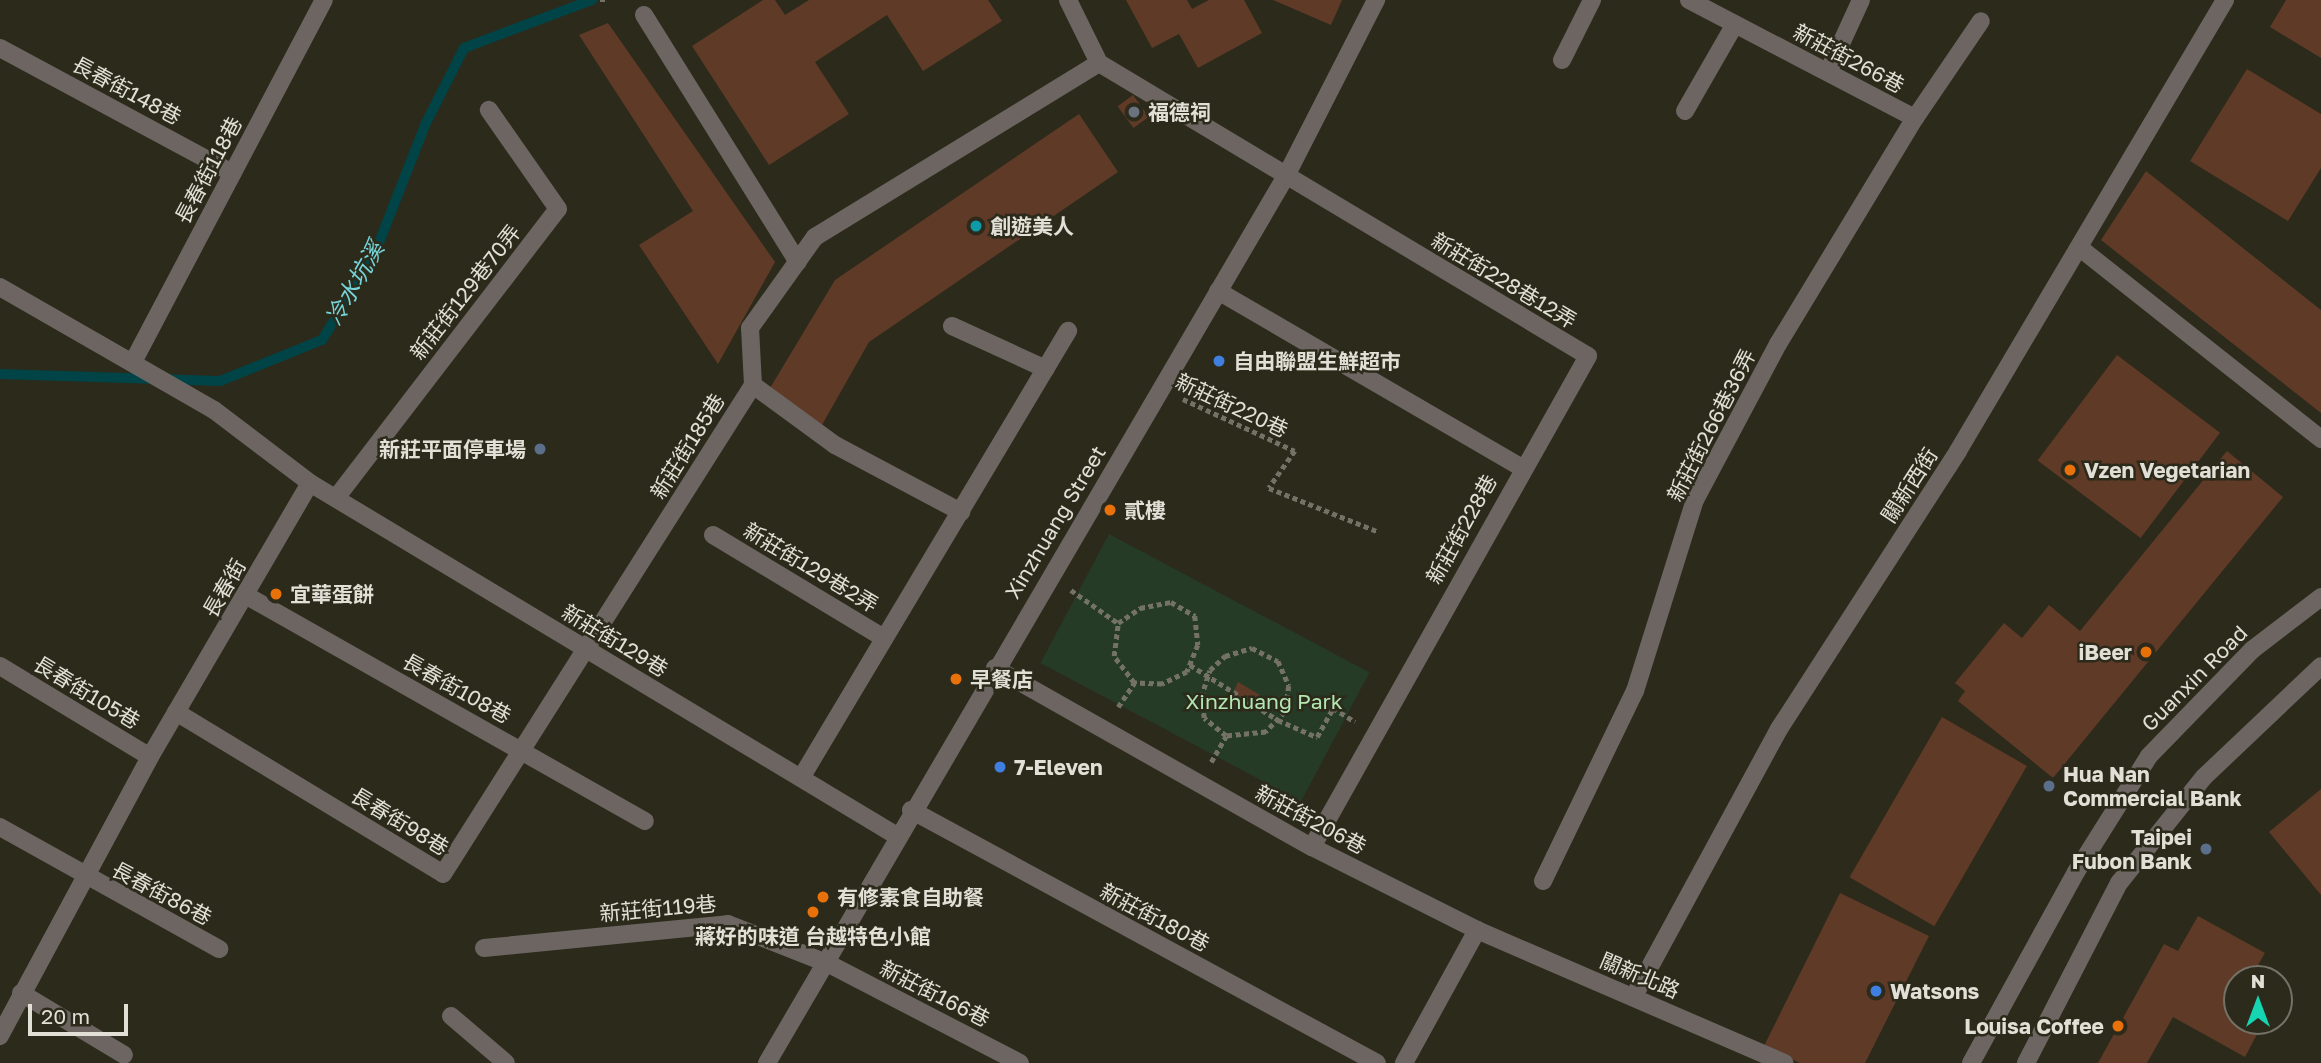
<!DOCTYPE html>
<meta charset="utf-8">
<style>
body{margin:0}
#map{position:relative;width:2321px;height:1063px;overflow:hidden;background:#2c2a1b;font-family:"Golos Text","Noto Sans TC",sans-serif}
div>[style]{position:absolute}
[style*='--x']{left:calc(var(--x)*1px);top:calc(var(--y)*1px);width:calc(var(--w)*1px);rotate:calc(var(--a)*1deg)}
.green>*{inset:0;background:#263b26;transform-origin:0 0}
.stream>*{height:10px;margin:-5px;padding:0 5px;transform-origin:5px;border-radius:5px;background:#004447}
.building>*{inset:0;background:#5f3a27;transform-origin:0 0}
.path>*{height:4.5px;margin-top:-2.25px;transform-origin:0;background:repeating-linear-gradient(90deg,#747266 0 5px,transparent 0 8.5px)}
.minor>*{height:18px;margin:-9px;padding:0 9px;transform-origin:9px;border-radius:9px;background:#6c6561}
.dots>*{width:19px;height:19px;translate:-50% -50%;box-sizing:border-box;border:4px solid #2c2a1b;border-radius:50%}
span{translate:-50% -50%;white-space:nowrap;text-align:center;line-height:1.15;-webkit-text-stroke:5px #2c2a1b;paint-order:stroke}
.street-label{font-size:21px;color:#e1dfd6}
.poi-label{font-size:21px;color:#e1dfd6;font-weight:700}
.left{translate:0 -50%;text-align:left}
.right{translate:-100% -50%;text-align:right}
.park-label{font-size:21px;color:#b3e7b2}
.water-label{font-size:23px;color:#76d5d9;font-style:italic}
.north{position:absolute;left:2223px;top:965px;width:70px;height:70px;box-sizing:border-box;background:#2c2a1b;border:2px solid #747266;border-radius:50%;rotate:0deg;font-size:19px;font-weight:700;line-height:28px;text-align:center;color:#e1dfd6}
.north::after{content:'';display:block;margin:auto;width:24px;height:32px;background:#16d5b3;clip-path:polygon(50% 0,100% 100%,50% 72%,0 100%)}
.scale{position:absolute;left:28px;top:1004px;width:100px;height:32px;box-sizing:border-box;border:4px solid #e1dfd6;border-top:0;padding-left:9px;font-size:21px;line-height:24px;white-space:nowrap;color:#e1dfd6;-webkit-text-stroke:5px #2c2a1b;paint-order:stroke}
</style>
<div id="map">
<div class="green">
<i style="left:1109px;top:534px;width:295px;height:146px;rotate:28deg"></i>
</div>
<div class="stream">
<i style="--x:0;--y:374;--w:220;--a:1.8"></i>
<i style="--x:220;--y:381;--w:110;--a:-21.9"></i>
<i style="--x:322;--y:340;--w:97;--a:-58.1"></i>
<i style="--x:373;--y:258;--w:143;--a:-68.6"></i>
<i style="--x:425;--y:125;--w:86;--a:-63.1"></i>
<i style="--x:464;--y:48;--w:137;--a:-20.6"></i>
</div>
<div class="building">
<i style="clip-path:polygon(763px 0,775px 0,785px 15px,809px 0,988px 0,1002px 21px,923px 71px,887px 15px,815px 62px,849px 114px,769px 165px,692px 46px)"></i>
<i style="clip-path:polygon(1126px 0,1187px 0,1192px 9px,1209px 0,1244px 0,1262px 33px,1198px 68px,1179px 34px,1152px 48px)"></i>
<i style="clip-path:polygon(1273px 0,1342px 0,1331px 25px)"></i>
<i style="clip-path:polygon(2286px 0,2321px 0,2321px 58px,2270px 27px)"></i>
<i style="clip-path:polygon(608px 23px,775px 262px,718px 364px,639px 245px,693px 211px,579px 35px)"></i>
<i style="clip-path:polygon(2247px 69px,2321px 114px,2321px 168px,2288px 221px,2190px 161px)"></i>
<i style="left:1133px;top:95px;width:27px;height:19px;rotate:54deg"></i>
<i style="clip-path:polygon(1079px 114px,1118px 172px,869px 342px,818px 432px,764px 398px,835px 280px)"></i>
<i style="clip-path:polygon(2146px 171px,2321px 310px,2321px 413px,2101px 240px)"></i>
<i style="left:2117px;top:355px;width:129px;height:132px;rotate:37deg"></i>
<i style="clip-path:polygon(2227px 451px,2283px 497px,2053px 778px,1958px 701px,1965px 691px,1955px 683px,2004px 623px,2022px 638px,2049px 605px,2080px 631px)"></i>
<i style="clip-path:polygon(1238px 682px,1260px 695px,1247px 712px,1229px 702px)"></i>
<i style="left:1942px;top:717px;width:98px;height:185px;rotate:30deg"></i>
<i style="clip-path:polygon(2321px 789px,2321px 895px,2269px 832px)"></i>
<i style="clip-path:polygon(1840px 893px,1929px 936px,1865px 1063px,1800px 1063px,1764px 1046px)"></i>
<i style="clip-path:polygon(2198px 916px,2265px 953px,2254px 972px,2268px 979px,2237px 979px,2237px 1021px,2264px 1021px,2245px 1057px,2173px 1017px,2147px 1063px,2098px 1063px,2164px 944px,2178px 951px)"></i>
</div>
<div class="path">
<i style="--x:600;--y:0;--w:6;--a:0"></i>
<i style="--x:1183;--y:399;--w:123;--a:24.9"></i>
<i style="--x:1295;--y:451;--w:45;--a:125.1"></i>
<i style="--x:1269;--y:488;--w:118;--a:21.8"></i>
<i style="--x:1071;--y:590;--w:57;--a:35.1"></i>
<i style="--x:1190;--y:665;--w:104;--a:32"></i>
<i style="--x:1278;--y:720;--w:43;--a:23.6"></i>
<i style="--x:1317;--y:737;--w:33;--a:-61"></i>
<i style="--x:1333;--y:708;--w:26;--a:32"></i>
<i style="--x:1118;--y:707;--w:29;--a:-56"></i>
<i style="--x:1134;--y:683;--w:34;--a:-127"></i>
<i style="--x:1114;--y:656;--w:33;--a:-83"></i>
<i style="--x:1118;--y:623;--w:27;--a:-34"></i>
<i style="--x:1140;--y:608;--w:32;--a:-11"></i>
<i style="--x:1171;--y:602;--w:28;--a:30"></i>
<i style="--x:1195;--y:616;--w:29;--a:84"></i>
<i style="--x:1198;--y:645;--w:29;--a:112"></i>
<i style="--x:1187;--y:672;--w:28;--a:154"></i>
<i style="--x:1162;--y:684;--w:28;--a:-178"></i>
<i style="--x:1211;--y:762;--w:30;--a:-60"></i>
<i style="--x:1226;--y:736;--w:28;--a:-141"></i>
<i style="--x:1204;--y:718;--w:21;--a:-98"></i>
<i style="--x:1201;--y:697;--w:28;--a:-72"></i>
<i style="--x:1210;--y:670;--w:21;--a:-43"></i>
<i style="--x:1225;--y:656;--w:28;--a:-17"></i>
<i style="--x:1252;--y:648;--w:29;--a:27"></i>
<i style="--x:1278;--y:661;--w:27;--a:66"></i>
<i style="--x:1289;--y:686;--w:26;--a:99"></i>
<i style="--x:1285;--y:712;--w:28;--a:134"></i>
<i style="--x:1266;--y:732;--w:40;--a:174.3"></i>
</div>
<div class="minor">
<i style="--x:1068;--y:0;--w:70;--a:63.8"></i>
<i style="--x:1689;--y:0;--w:255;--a:27.6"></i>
<i style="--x:644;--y:15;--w:291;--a:58.1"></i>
<i style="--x:0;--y:48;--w:264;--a:28.3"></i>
<i style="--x:1562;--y:60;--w:67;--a:-63.4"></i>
<i style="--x:1828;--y:72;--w:79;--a:-65.4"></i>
<i style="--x:1685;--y:111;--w:100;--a:-60.1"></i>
<i style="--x:2080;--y:248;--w:308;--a:38.4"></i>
<i style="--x:0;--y:287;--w:247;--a:29.9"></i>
<i style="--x:214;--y:410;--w:121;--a:37.2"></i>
<i style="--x:310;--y:483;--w:317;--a:120.3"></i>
<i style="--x:150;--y:757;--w:317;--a:118.3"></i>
<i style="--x:1218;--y:291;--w:350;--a:30.2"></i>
<i style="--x:952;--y:326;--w:103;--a:24.6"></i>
<i style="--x:133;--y:362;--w:409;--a:-62.2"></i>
<i style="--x:753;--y:385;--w:102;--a:36.2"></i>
<i style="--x:835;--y:445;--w:143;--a:28"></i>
<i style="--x:310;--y:483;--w:685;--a:31.02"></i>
<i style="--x:336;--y:498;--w:364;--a:-52.5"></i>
<i style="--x:558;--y:209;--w:121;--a:-124.9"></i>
<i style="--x:713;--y:535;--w:200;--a:31.1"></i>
<i style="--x:247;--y:596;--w:457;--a:29.5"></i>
<i style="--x:0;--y:666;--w:175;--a:31.2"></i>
<i style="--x:995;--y:668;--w:364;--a:29.5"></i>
<i style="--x:1312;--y:847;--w:185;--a:26.7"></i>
<i style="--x:1477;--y:930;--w:335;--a:23.4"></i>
<i style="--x:176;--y:712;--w:312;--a:31.2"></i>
<i style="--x:443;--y:874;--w:579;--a:-57.63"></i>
<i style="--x:753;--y:385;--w:57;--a:-93"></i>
<i style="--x:750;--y:328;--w:112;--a:-54.5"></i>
<i style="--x:815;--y:237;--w:333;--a:-31.5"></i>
<i style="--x:1099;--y:63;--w:570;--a:30.93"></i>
<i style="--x:1588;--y:356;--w:563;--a:119.34"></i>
<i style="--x:801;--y:778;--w:521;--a:-59.15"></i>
<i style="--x:911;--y:810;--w:530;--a:28.5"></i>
<i style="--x:0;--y:827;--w:251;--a:29.1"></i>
<i style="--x:1543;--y:881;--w:211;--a:-64.2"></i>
<i style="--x:1635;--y:691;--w:200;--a:-72.6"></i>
<i style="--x:1695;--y:500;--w:177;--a:-62"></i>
<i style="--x:1778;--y:344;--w:264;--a:-58.8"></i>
<i style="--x:1915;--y:118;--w:117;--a:-55.8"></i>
<i style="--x:484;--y:948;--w:245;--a:-5.6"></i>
<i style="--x:728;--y:924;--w:109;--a:21.6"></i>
<i style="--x:829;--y:964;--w:215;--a:27.4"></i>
<i style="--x:21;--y:993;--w:120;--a:31"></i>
<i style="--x:1634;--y:996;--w:304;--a:-61.5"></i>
<i style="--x:1779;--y:729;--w:331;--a:-57.2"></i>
<i style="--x:1958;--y:451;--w:524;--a:-59.37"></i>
<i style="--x:451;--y:1016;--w:72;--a:40.5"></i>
<i style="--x:767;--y:1063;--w:1028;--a:-59.67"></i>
<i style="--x:1286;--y:176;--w:198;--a:-62.9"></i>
<i style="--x:1404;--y:1063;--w:152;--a:-61.2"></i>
<i style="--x:1971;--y:1063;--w:218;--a:-61.2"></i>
<i style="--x:2076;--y:872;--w:137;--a:-57.8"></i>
<i style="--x:2149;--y:756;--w:148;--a:-45.8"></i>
<i style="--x:2252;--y:650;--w:87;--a:-37.5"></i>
<i style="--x:2026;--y:1063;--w:203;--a:-62.7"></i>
<i style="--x:2119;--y:883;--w:136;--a:-51.3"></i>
<i style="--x:2204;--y:777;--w:161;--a:-43.5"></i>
</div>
<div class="dots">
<i style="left:1134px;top:112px;background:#6b7280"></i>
<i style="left:976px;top:226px;background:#0f9aa8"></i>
<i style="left:1219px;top:361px;background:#3f7fe0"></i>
<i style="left:540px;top:449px;background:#5c6f8a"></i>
<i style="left:2070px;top:470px;background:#e8710a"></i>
<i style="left:1110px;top:510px;background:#e8710a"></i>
<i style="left:276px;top:594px;background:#e8710a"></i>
<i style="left:2146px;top:652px;background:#e8710a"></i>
<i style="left:956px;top:679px;background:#e8710a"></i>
<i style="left:1000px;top:767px;background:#3f7fe0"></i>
<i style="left:2049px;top:786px;background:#5c6f8a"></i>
<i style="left:2206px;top:849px;background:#5c6f8a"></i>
<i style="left:823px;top:897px;background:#e8710a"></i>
<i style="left:813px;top:912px;background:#e8710a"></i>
<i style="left:1876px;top:991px;background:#3f7fe0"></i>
<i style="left:2118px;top:1026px;background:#e8710a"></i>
</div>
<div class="street-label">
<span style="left:1849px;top:58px;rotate:28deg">新莊街266巷</span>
<span style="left:127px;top:90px;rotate:28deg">長春街148巷</span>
<span style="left:208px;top:170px;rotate:-62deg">長春街118巷</span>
<span style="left:1504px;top:280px;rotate:31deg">新莊街228巷12弄</span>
<span style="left:465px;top:292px;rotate:-52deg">新莊街129巷70弄</span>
<span style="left:1232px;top:405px;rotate:25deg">新莊街220巷</span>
<span style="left:1711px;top:425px;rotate:-63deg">新莊街266巷36弄</span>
<span style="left:687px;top:446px;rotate:-58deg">新莊街185巷</span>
<span style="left:1909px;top:485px;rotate:-57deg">關新西街</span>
<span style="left:1055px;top:522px;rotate:-59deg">Xinzhuang Street</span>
<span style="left:1461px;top:529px;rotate:-61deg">新莊街228巷</span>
<span style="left:811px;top:567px;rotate:31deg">新莊街129巷2弄</span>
<span style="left:224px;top:588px;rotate:-60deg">長春街</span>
<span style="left:615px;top:640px;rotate:31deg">新莊街129巷</span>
<span style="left:2194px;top:678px;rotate:-45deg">Guanxin Road</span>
<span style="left:457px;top:688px;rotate:29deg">長春街108巷</span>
<span style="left:87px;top:692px;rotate:31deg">長春街105巷</span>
<span style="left:1311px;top:819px;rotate:28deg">新莊街206巷</span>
<span style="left:400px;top:821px;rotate:31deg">長春街98巷</span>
<span style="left:162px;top:893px;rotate:28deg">長春街86巷</span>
<span style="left:658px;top:908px;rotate:-5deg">新莊街119巷</span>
<span style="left:1155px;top:917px;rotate:28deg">新莊街180巷</span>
<span style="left:1640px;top:975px;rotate:23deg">關新北路</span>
<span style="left:935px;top:993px;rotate:27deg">新莊街166巷</span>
</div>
<div class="poi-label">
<span class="left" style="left:1148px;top:112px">福德祠</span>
<span class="left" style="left:990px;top:226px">創遊美人</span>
<span class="left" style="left:1233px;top:361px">自由聯盟生鮮超市</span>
<span class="right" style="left:526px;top:449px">新莊平面停車場</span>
<span class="left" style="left:2084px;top:470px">Vzen Vegetarian</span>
<span class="left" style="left:1124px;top:510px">貳樓</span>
<span class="left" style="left:290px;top:594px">宜華蛋餅</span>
<span class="right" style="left:2132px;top:652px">iBeer</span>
<span class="left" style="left:970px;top:679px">早餐店</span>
<span class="left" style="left:1014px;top:767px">7-Eleven</span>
<span class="left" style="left:2063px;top:786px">Hua Nan<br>Commercial Bank</span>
<span class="right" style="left:2192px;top:849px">Taipei<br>Fubon Bank</span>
<span class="left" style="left:837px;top:897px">有修素食自助餐</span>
<span style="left:813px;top:936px">蔣好的味道 台越特色小館</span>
<span class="left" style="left:1890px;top:991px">Watsons</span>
<span class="right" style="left:2104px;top:1026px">Louisa Coffee</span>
</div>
<div class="park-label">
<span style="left:1264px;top:701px">Xinzhuang Park</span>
</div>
<div class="water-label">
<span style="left:354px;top:283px;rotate:-60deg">冷水坑溪</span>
</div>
<div class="north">N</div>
<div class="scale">20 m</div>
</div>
